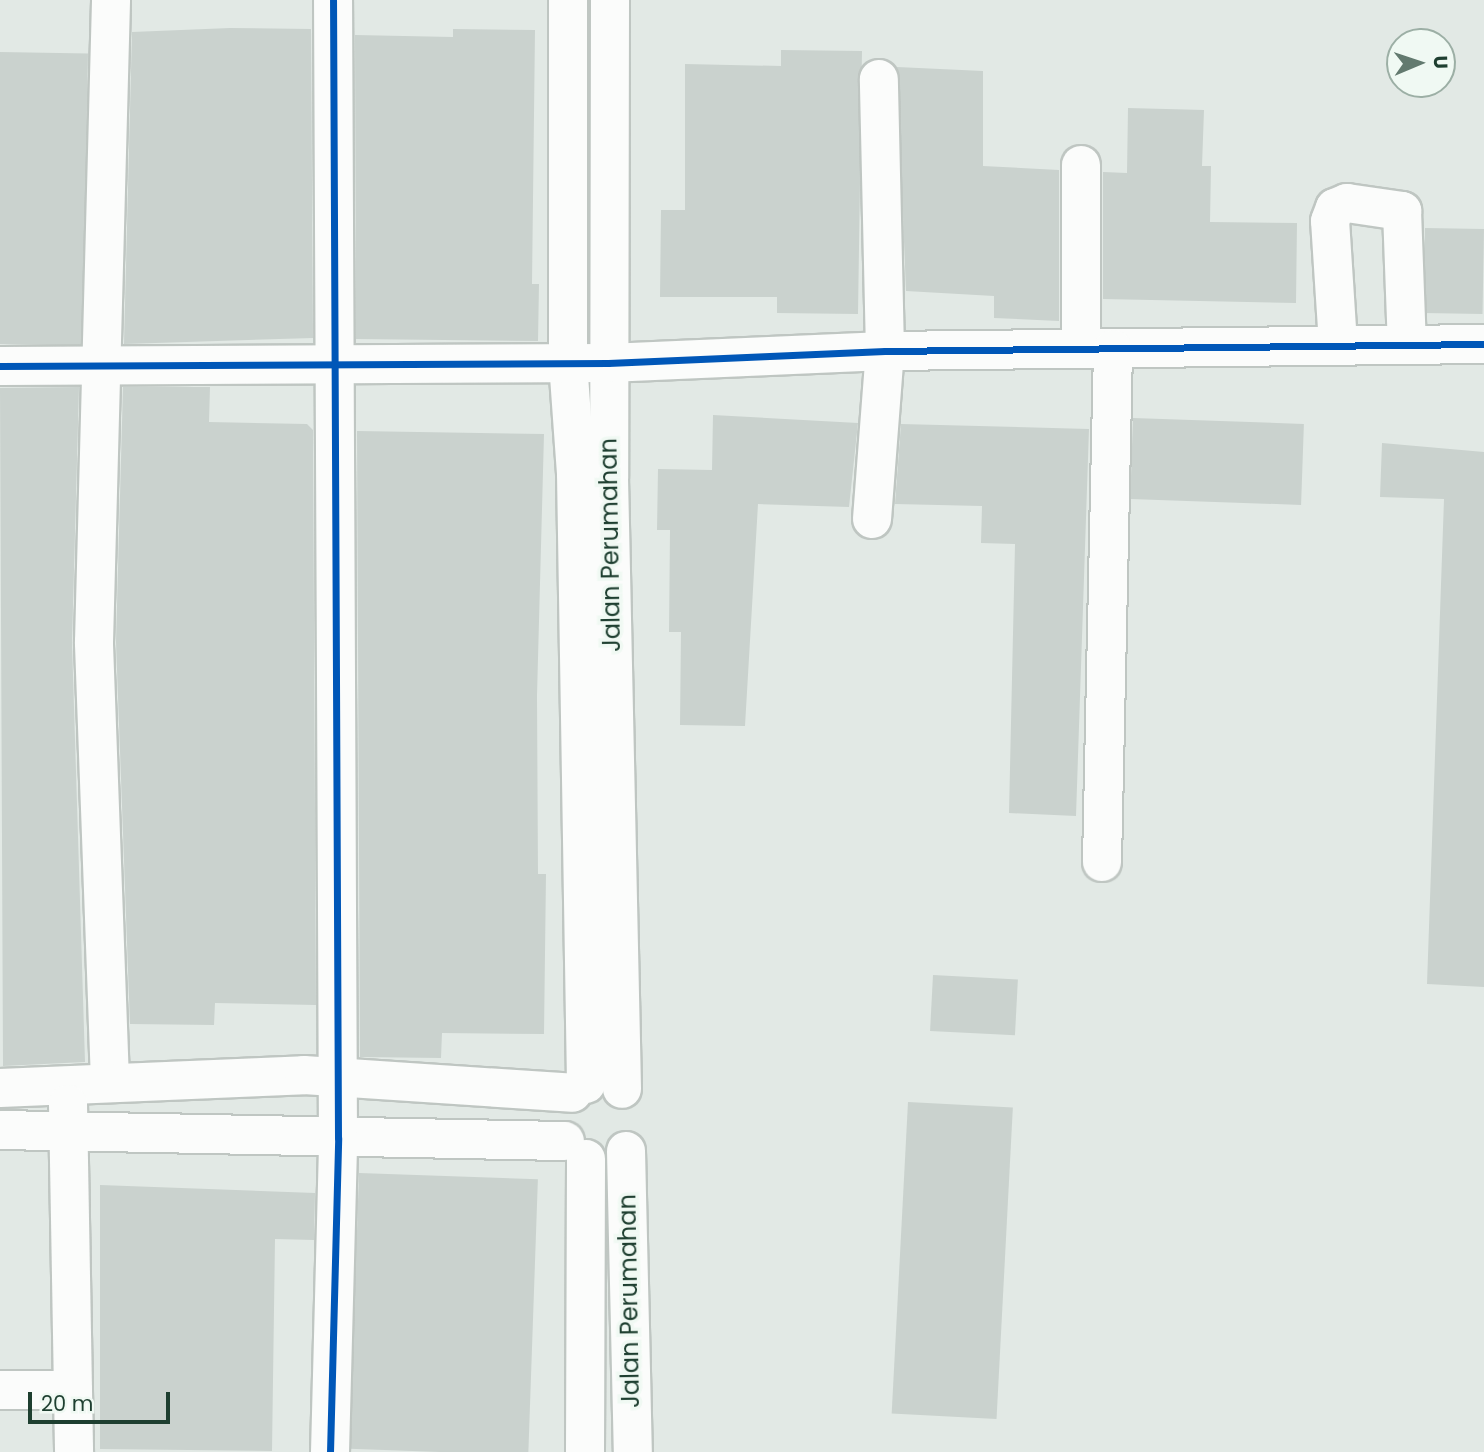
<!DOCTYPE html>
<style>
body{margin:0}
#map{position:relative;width:1484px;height:1452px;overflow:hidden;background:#e2e9e5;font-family:Poppins,sans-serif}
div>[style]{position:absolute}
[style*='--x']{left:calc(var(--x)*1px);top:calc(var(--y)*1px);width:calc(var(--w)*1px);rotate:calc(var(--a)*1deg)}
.building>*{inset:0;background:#cad2ce;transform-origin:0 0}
.roads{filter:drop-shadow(2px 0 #bfc6c2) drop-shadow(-2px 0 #bfc6c2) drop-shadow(0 2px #bfc6c2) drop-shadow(0 -2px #bfc6c2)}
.minor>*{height:38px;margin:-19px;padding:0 19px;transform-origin:19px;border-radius:19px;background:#fbfcfb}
.cycleway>*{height:7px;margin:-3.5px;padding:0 3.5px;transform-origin:3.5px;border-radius:3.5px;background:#0057b8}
span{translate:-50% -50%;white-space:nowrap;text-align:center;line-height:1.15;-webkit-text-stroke:7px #f0f9f3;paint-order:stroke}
.street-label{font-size:24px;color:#1e3f30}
.north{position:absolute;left:1386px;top:28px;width:70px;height:70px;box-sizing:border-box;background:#f0f9f3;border:2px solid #9cafa5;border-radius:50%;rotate:88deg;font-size:19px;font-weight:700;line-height:28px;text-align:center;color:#1e3f30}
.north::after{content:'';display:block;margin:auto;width:24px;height:32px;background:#637a6f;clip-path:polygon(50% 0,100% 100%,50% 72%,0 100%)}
.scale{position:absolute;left:28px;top:1392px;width:142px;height:32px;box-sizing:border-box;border:4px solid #1e3f30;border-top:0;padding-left:9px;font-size:21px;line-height:24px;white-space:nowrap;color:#1e3f30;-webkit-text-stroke:5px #f0f9f3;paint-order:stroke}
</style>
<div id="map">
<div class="building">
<i style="clip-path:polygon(230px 28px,311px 29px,313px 338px,124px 344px,132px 32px)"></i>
<i style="clip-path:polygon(453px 29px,535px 30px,532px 284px,539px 284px,538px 341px,356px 339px,355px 35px,453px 37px)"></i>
<i style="clip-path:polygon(781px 50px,862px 51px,858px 314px,777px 313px,777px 297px,660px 297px,661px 210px,685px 210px,685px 64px,781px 66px)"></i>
<i style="left:0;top:52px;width:88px;height:292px;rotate:1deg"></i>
<i style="clip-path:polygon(897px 67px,983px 71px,983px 166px,1059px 170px,1059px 321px,994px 318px,994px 296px,906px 291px)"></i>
<i style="clip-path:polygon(1128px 108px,1204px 110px,1202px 166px,1211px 166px,1210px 222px,1297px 223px,1296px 303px,1103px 299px,1103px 172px,1127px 173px)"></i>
<i style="left:1425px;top:228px;width:59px;height:85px;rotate:1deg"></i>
<i style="clip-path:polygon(79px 387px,72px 643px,85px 1062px,3px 1066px,0 388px)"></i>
<i style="clip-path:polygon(123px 387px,210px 387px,209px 422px,307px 424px,313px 430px,316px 1005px,215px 1003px,214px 1025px,130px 1024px,116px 642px)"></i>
<i style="clip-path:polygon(713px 415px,858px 423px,849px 507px,758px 504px,745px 726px,680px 725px,681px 632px,669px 632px,670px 530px,657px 530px,658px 469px,712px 470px)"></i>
<i style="left:1133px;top:418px;width:171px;height:81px;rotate:2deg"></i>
<i style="clip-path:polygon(901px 424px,1089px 429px,1076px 816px,1009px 813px,1015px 544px,981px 543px,982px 506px,895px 504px)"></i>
<i style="clip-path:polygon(357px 431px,544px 434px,537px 696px,538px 874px,546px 874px,544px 1034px,442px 1033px,441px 1058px,360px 1057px)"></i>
<i style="clip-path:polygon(1382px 443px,1484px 452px,1484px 987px,1427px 984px,1444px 499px,1380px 497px)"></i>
<i style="left:933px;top:975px;width:85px;height:56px;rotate:3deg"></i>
<i style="left:908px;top:1102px;width:105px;height:312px;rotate:3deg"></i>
<i style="left:359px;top:1173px;width:179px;height:276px;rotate:2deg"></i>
<i style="clip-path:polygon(100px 1185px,315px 1193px,314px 1240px,275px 1239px,272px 1451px,100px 1449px)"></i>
</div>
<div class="roads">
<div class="minor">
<i style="--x:568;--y:0;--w:362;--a:90"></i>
<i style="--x:568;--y:362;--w:111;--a:85.9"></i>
<i style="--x:576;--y:473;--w:611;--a:89.06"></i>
<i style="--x:610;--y:0;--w:478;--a:90.1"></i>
<i style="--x:609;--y:478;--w:611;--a:88.78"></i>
<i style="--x:1338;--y:344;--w:123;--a:-93.7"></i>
<i style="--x:1330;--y:221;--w:14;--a:-69"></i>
<i style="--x:1335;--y:208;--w:13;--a:-23"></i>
<i style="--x:1347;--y:203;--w:56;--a:8.3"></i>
<i style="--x:1402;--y:211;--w:134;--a:87.9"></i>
<i style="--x:1081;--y:348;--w:183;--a:-90"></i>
<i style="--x:0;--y:366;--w:608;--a:-0.28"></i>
<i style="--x:608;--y:363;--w:277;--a:-2.5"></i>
<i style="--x:885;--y:351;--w:599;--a:-0.67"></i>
<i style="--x:872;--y:519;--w:169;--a:-85.6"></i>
<i style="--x:885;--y:351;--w:272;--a:-91.3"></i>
<i style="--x:1102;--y:862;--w:513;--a:-88.77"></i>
<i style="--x:110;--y:1081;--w:439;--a:-92.1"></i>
<i style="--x:94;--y:642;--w:642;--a:-88.48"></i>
<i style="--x:0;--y:1088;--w:304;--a:-2.4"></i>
<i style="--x:304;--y:1075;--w:269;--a:3.8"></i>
<i style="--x:68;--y:1104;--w:348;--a:89"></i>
<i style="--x:0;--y:1130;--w:565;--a:1.12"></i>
<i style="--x:626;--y:1151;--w:301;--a:88.7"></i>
<i style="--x:0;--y:1390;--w:73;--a:0"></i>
<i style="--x:330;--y:1452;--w:314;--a:-88.5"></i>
<i style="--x:338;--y:1138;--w:1138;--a:-90.25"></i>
<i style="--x:585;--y:1452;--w:293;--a:-89.8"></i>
</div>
</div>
<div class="cycleway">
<i style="--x:0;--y:366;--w:608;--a:-0.28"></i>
<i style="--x:608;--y:363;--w:277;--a:-2.5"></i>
<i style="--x:885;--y:351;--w:599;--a:-0.67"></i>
<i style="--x:330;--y:1452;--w:314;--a:-88.5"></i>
<i style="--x:338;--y:1138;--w:1138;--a:-90.25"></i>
</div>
<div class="street-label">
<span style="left:610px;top:545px;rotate:-91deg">Jalan Perumahan</span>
<span style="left:629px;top:1301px;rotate:-91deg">Jalan Perumahan</span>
</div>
<div class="north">U</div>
<div class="scale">20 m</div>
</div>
